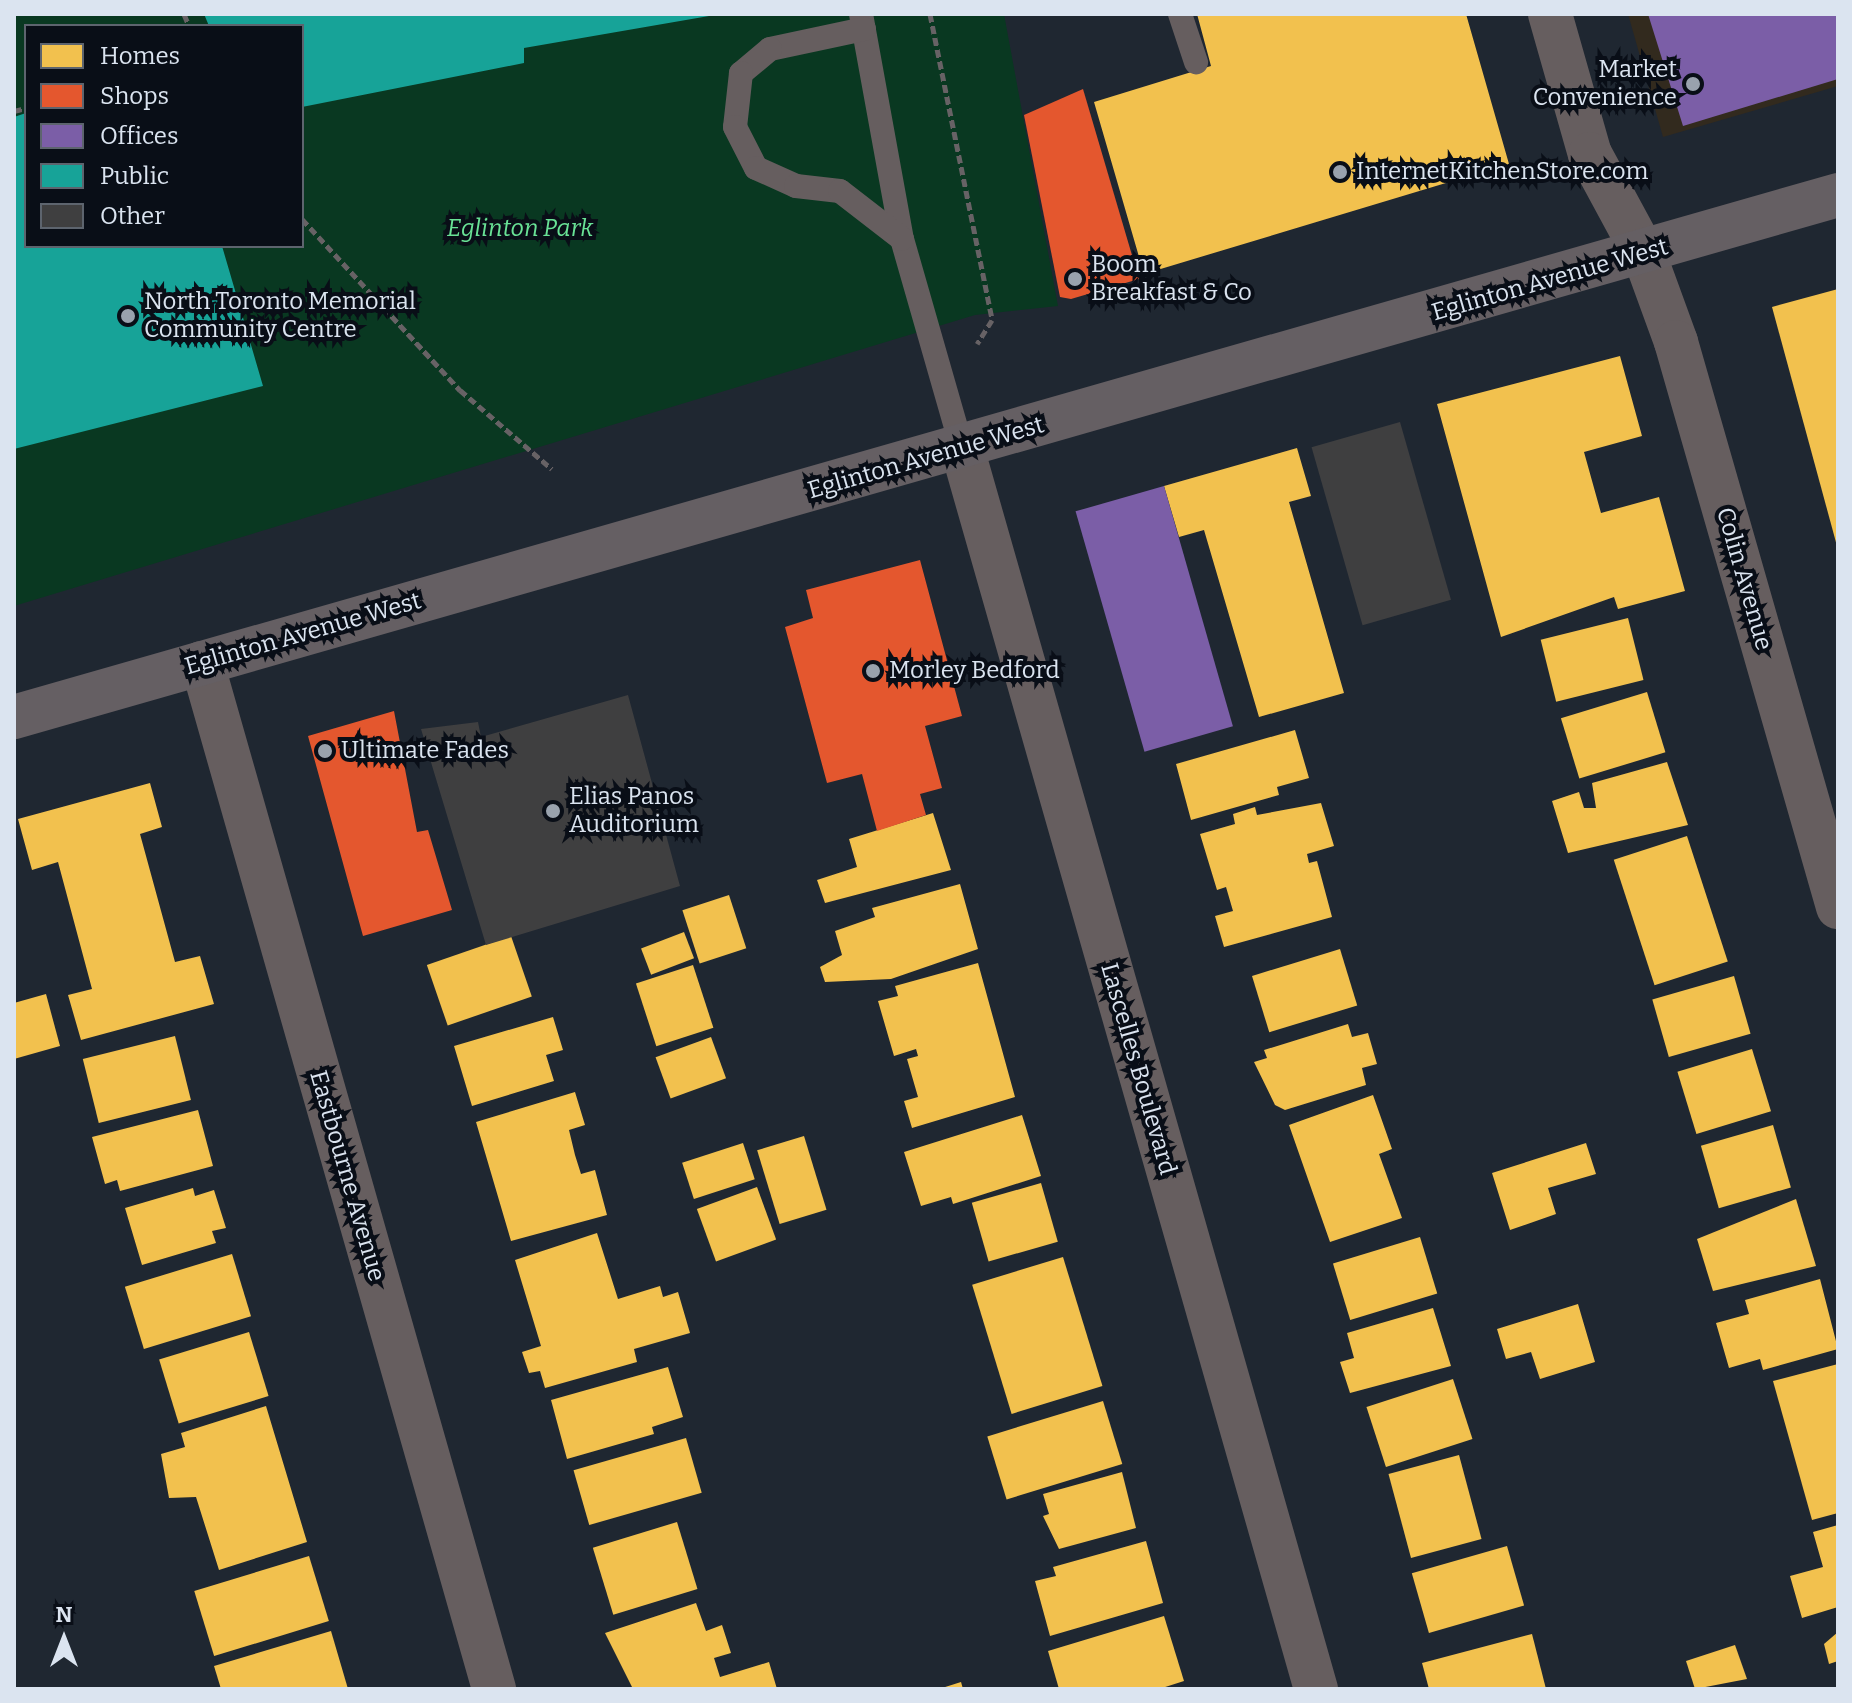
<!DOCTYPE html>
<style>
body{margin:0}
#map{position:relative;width:1852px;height:1703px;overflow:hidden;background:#1f2731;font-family:Bitter,serif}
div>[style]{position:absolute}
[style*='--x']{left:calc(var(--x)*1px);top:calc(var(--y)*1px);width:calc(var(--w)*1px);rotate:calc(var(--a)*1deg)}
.commercial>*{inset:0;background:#322a1e}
.green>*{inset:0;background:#093821}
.homes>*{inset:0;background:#f2c14e;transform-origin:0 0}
.shops>*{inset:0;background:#e4572e}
.offices>*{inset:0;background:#7b5ea7;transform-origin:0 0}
.public>*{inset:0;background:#17a398}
.building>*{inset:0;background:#3f3f40;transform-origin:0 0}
.path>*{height:5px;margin-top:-2.5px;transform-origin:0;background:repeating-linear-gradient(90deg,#676265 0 8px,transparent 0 12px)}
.service>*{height:24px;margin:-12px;padding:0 12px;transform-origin:12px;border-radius:12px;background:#665e5f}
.minor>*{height:44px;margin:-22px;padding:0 22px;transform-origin:22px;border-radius:22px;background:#665e5f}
.primary>*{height:44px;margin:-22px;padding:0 22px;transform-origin:22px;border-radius:22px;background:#655f63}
.dots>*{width:22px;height:22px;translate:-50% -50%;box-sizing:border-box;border:4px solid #090e17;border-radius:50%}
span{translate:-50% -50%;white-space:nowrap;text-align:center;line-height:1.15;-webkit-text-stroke:8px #090e17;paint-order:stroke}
.poi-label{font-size:24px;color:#dbe4f0}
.right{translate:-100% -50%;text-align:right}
.left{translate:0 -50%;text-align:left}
.park-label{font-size:24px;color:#69e296;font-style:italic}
.street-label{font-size:24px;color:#dbe4f0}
.frame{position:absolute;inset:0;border:16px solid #dbe4f0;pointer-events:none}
.legend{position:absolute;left:24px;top:24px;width:280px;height:224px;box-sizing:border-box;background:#090e17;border:2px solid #5d646e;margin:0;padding:10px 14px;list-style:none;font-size:24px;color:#dbe4f0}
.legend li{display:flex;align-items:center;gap:16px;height:40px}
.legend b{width:40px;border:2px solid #5d646e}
.north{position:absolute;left:24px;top:1599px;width:80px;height:80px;-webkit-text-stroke:6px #090e17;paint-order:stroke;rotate:0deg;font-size:22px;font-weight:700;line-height:32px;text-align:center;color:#dbe4f0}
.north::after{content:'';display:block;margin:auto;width:28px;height:36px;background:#dbe4f0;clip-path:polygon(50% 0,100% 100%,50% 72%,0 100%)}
</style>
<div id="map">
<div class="commercial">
<i style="clip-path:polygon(1628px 14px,1838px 14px,1838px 86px,1663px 137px)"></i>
</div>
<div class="green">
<i style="clip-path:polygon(evenodd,14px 14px,1004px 14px,1058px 306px,975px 315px,14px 606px,14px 14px,26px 26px,302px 26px,302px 246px,26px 246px,26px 26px)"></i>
</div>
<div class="homes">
<i style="clip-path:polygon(1197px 14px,1466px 14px,1509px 164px,1144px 274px,1094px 102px,1211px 66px)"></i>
<i style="clip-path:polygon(1838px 289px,1838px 545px,1837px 546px,1772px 307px)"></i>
<i style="clip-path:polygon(1620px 356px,1642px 436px,1584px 452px,1601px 513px,1659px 497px,1685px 591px,1618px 609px,1614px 597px,1501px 637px,1437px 404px)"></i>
<i style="clip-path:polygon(1297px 448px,1311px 496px,1289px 502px,1344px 693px,1259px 717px,1204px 530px,1179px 537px,1164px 486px)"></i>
<i style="left:1628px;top:618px;width:64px;height:90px;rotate:76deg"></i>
<i style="left:1647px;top:692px;width:63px;height:90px;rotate:73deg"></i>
<i style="clip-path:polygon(1295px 730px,1309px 778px,1277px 787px,1279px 795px,1191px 820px,1176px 764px)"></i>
<i style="clip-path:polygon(1667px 762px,1688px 825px,1568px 853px,1552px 801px,1579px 792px,1584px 808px,1596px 808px,1592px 783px)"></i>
<i style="clip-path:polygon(150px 783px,162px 827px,140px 834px,175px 962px,200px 956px,214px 1004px,81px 1040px,68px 995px,92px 989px,58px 862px,32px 870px,18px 819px)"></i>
<i style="clip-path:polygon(1321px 803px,1334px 846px,1307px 854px,1309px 863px,1317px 861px,1332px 917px,1224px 947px,1215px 916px,1233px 911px,1226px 887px,1217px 890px,1200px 834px,1235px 824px,1233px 814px,1255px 807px,1257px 815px)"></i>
<i style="clip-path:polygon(933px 813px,951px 870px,825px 903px,817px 880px,857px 867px,849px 839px)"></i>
<i style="left:1687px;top:836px;width:132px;height:77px;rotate:72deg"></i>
<i style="clip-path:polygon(960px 884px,978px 949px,891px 979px,825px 982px,820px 967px,842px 955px,835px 931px,875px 917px,872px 908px)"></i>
<i style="left:729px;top:895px;width:56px;height:49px;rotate:72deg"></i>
<i style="left:684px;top:932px;width:28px;height:46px;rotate:69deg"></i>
<i style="left:511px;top:936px;width:64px;height:89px;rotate:71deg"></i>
<i style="left:1340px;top:949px;width:59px;height:92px;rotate:73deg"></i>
<i style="clip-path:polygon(978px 963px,1015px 1097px,912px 1128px,904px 1101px,918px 1097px,907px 1059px,918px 1056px,916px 1049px,894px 1056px,878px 1001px,898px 996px,895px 986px)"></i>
<i style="left:693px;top:965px;width:66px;height:60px;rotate:72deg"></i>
<i style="left:1734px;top:976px;width:60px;height:85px;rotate:74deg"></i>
<i style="clip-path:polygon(46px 994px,60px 1046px,14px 1059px,14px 1003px)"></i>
<i style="clip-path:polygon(553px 1017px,563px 1050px,546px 1055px,554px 1081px,472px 1106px,454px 1046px)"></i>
<i style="clip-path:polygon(1348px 1024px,1352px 1037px,1368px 1033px,1377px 1064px,1362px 1068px,1366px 1085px,1285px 1110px,1275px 1105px,1254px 1062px,1267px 1058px,1264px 1050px)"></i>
<i style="left:175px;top:1036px;width:66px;height:95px;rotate:76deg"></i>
<i style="left:711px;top:1037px;width:44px;height:59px;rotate:70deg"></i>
<i style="left:1752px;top:1049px;width:65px;height:78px;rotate:73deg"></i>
<i style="clip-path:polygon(575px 1092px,585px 1125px,569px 1130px,575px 1155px,581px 1174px,595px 1170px,607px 1215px,511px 1241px,476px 1122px)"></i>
<i style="clip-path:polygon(1373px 1095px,1392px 1149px,1379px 1154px,1402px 1218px,1330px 1242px,1289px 1125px)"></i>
<i style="clip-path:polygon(198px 1110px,213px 1166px,120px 1191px,117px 1180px,105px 1184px,92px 1137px)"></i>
<i style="clip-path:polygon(1022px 1115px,1041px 1176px,953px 1204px,951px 1197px,921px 1206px,904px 1152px)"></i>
<i style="left:1773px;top:1125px;width:65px;height:75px;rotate:74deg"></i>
<i style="left:804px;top:1136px;width:77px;height:49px;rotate:73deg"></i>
<i style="left:743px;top:1143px;width:38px;height:64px;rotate:72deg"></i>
<i style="clip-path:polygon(1586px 1143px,1596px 1174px,1548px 1188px,1556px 1214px,1510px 1230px,1492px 1173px)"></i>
<i style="left:1041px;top:1183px;width:61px;height:72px;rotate:74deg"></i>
<i style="left:757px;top:1187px;width:56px;height:64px;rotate:70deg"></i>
<i style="clip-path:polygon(193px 1188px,195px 1196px,214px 1190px,226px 1228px,212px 1231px,216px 1243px,142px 1265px,125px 1208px)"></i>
<i style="clip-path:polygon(1796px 1199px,1816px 1266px,1713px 1291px,1697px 1239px)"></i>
<i style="clip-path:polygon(597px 1233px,618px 1299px,660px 1286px,663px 1297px,678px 1292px,690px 1333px,634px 1349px,637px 1362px,545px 1388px,540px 1371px,529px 1373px,522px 1352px,541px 1346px,515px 1260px)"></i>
<i style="left:1420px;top:1237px;width:59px;height:91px;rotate:73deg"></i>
<i style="left:232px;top:1254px;width:65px;height:112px;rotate:73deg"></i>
<i style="left:1063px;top:1257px;width:135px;height:95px;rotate:73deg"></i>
<i style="clip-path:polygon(1820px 1279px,1838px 1349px,1763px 1370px,1760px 1359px,1729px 1368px,1716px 1323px,1749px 1314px,1745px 1300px)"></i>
<i style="clip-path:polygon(1578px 1304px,1595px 1362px,1540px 1379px,1531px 1352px,1506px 1359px,1497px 1329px)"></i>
<i style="clip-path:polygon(1433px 1308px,1451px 1366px,1350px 1393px,1340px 1362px,1354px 1358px,1347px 1333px)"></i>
<i style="left:249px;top:1332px;width:67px;height:94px;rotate:73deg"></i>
<i style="clip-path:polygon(1838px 1364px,1838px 1513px,1812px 1520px,1773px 1381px)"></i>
<i style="clip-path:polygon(668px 1367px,683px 1417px,652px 1427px,654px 1434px,567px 1459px,551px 1400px)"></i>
<i style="left:1453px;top:1379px;width:63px;height:91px;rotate:72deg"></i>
<i style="left:1103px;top:1401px;width:66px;height:121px;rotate:73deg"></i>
<i style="clip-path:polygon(266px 1406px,307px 1542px,219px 1570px,196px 1497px,169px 1498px,161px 1454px,185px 1447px,181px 1433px)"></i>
<i style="left:686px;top:1438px;width:57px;height:117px;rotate:74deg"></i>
<i style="left:1459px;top:1455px;width:87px;height:73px;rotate:75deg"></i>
<i style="clip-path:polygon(1122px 1472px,1136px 1528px,1059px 1549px,1043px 1516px,1049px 1514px,1043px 1494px)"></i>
<i style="left:677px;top:1522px;width:70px;height:88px;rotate:73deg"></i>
<i style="clip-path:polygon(1838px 1525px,1838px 1607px,1802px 1618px,1790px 1576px,1823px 1567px,1813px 1532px)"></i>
<i style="clip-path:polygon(1146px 1541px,1163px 1603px,1050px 1636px,1035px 1581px,1056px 1576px,1053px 1567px)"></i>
<i style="left:1507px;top:1546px;width:62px;height:99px;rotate:74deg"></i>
<i style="left:309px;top:1556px;width:68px;height:120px;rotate:73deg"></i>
<i style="clip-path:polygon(696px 1603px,706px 1631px,722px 1625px,731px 1653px,714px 1658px,720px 1677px,769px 1662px,777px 1689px,633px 1689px,605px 1633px)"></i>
<i style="clip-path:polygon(1164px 1616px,1184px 1681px,1159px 1689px,1059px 1689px,1048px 1651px)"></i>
<i style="clip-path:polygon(331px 1631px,348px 1689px,221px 1689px,214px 1666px)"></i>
<i style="clip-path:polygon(1838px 1632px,1838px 1661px,1829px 1664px,1824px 1644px)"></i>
<i style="clip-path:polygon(1532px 1634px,1546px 1689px,1429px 1689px,1422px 1663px)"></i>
<i style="clip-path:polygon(1735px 1645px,1747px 1679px,1695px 1689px,1686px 1661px)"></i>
<i style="clip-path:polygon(961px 1682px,963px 1689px,942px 1689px,942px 1688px)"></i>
</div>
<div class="shops">
<i style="clip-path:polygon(1083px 89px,1139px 279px,1071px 299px,1060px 297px,1024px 115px)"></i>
<i style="clip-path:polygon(920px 560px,962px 716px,925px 726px,942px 788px,920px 794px,926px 815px,877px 831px,862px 774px,827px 783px,785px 627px,813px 618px,806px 590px)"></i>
<i style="clip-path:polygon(394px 711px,417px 832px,428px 830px,452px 910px,363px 936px,308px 736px)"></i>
</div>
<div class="offices">
<i style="clip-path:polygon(1648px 14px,1838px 14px,1838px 79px,1683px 126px)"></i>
<i style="left:1164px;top:486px;width:250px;height:92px;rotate:74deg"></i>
</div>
<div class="public">
<i style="clip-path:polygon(204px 14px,708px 14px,709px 16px,524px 48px,524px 63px,302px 107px,302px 26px,209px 26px)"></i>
<i style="clip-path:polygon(26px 113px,26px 246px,222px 246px,263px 386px,14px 449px,14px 117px)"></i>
</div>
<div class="building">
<i style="left:1400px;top:422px;width:185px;height:92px;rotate:74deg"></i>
<i style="clip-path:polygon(628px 695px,680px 886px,486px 945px,421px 729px,478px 722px,481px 737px)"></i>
</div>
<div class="path">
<i style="--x:184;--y:14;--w:13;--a:67"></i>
<i style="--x:930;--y:14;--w:312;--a:78.5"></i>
<i style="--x:992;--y:320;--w:28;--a:122"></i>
<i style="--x:14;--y:111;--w:12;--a:-14"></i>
<i style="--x:302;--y:219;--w:233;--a:47.3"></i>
<i style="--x:460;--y:390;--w:121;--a:40.7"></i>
</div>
<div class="service">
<i style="--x:861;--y:14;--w:229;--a:79.7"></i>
<i style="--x:902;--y:239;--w:217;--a:74"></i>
<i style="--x:1180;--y:14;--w:51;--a:71.6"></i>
<i style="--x:864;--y:29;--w:96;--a:168"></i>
<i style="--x:770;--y:49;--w:38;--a:140"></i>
<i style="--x:741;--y:73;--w:54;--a:96.3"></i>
<i style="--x:735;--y:127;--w:46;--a:62.9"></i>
<i style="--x:756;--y:168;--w:44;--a:24.2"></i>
<i style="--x:796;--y:186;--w:44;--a:6.5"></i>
<i style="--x:840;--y:191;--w:78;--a:37.7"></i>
</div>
<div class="minor">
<i style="--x:1550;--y:14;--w:146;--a:74.1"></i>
<i style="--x:1590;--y:154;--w:114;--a:61.6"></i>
<i style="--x:1644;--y:254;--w:94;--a:70"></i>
<i style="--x:1676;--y:342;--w:588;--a:74"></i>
<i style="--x:962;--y:448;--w:1291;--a:74.08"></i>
<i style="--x:202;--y:663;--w:1067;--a:74.11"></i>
</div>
<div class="primary">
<i style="--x:14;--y:717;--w:1897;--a:-15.97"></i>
</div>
<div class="dots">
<i style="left:1693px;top:84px;background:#99a2ad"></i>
<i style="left:1340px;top:172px;background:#99a2ad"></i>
<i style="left:1075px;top:279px;background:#99a2ad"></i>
<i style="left:128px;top:316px;background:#99a2ad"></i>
<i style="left:873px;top:671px;background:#99a2ad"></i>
<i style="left:325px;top:751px;background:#99a2ad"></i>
<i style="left:553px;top:811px;background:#99a2ad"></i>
</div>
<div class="poi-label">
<span class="right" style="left:1677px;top:84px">Market<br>Convenience</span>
<span class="left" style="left:1356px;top:172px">InternetKitchenStore.com</span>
<span class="left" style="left:1091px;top:279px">Boom<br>Breakfast &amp; Co</span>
<span class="left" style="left:144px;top:316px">North Toronto Memorial<br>Community Centre</span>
<span class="left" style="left:889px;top:671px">Morley Bedford</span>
<span class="left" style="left:341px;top:751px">Ultimate Fades</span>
<span class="left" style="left:569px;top:811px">Elias Panos<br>Auditorium</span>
</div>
<div class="park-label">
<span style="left:520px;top:229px">Eglinton Park</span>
</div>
<div class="street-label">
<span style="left:1550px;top:280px;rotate:-16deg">Eglinton Avenue West</span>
<span style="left:926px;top:458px;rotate:-16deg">Eglinton Avenue West</span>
<span style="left:1744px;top:579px;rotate:74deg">Colin Avenue</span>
<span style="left:303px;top:634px;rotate:-16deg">Eglinton Avenue West</span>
<span style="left:1138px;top:1069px;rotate:74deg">Lascelles Boulevard</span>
<span style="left:347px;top:1176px;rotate:74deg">Eastbourne Avenue</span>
</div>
<div class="frame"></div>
<ul class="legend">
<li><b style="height:22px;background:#f2c14e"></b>Homes</li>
<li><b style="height:22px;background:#e4572e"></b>Shops</li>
<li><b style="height:22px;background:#7b5ea7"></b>Offices</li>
<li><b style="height:22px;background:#17a398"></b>Public</li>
<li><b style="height:22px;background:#3f3f40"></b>Other</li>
</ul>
<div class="north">N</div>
</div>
